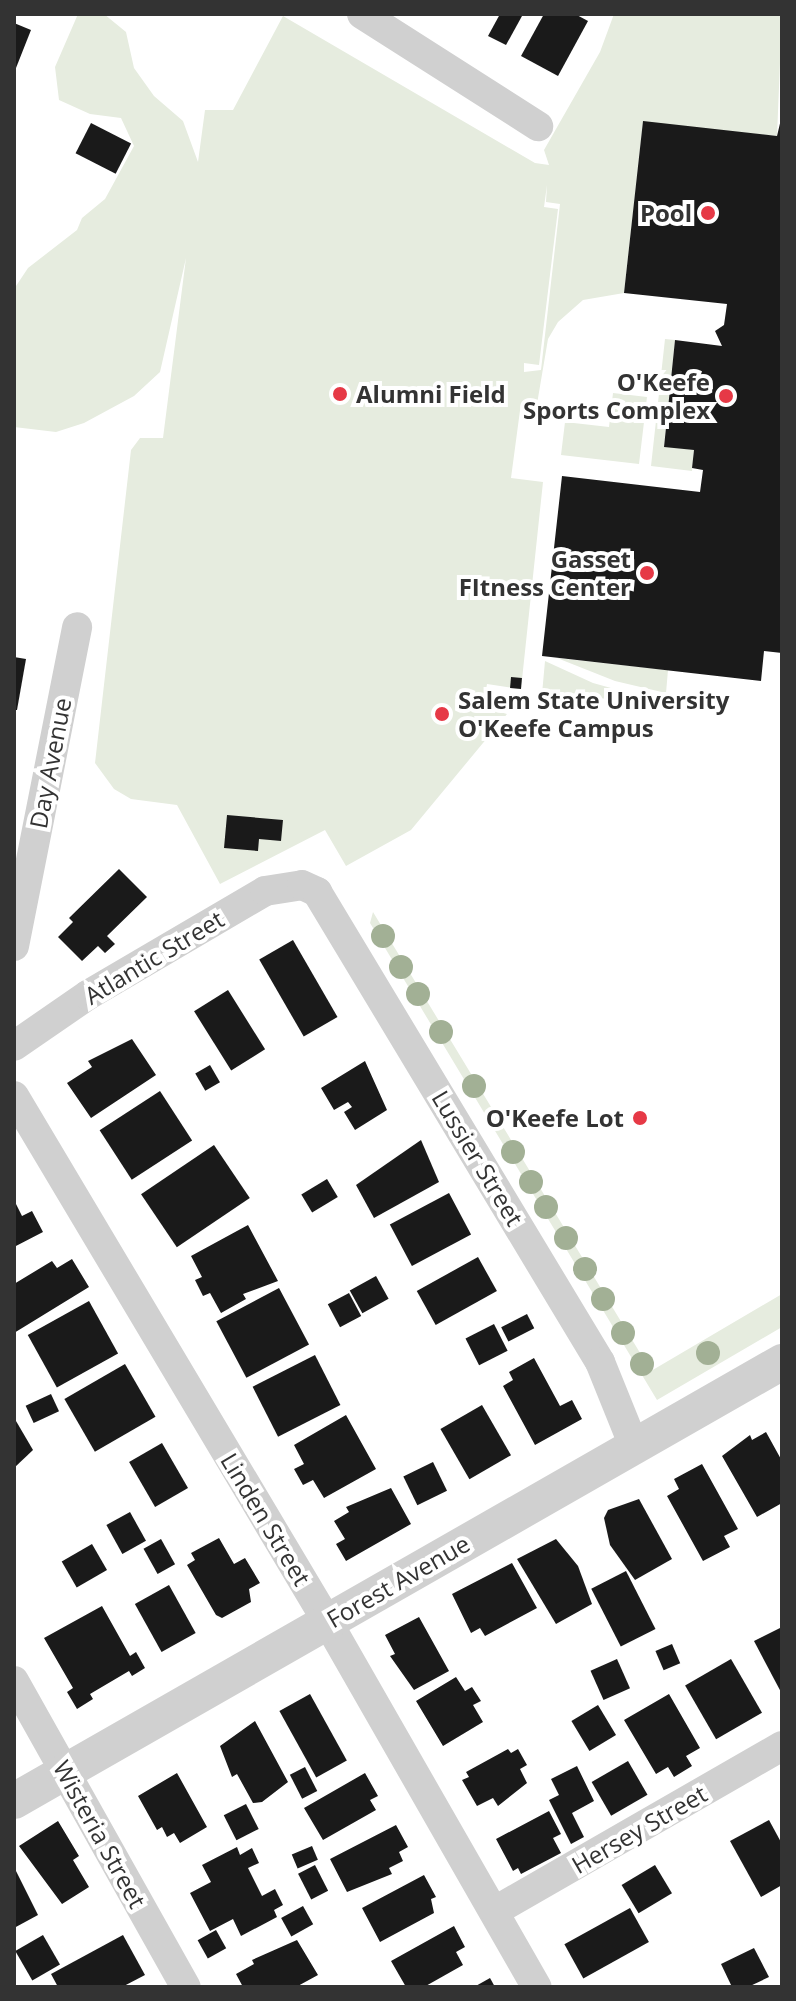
<!DOCTYPE html>
<style>
body{margin:0}
#map{position:relative;width:796px;height:2001px;overflow:hidden;background:#fff;font-family:"Open Sans",sans-serif}
div>[style]{position:absolute}
[style*='--x']{left:calc(var(--x)*1px);top:calc(var(--y)*1px);width:calc(var(--w)*1px);rotate:calc(var(--a)*1deg)}
.green>*{inset:0;background:#e6ecdf}
.building>*{inset:0;background:#1a1a1a;transform-origin:0 0}
.minor>*{height:30px;margin:-15px;padding:0 15px;transform-origin:15px;border-radius:15px;background:#d0d0d0}
.tertiary>*{height:36px;margin:-18px;padding:0 18px;transform-origin:18px;border-radius:18px;background:#d0d0d0}
.trees>*{width:24px;height:24px;margin:-12px;border-radius:50%;background:#a2b095}
.dots>*{width:22px;height:22px;translate:-50% -50%;box-sizing:border-box;border:4px solid #fff;border-radius:50%}
span{translate:-50% -50%;white-space:nowrap;text-align:center;line-height:1.15;-webkit-text-stroke:8px #fff;paint-order:stroke}
.poi-label{font-size:24px;color:#333;font-weight:700}
.right{translate:-100% -50%;text-align:right}
.left{translate:0 -50%;text-align:left}
.street-label{font-size:24px;color:#333}
.frame{position:absolute;inset:0;border:16px solid #333;pointer-events:none}
</style>
<div id="map">
<div class="green">
<i style="clip-path:polygon(evenodd,78px 14px,104px 14px,126px 32px,134px 68px,154px 96px,183px 121px,198px 162px,205px 110px,233px 110px,283px 16px,535px 163px,549px 165px,544px 150px,600px 52px,614px 14px,782px 14px,777px 136px,643px 122px,624px 293px,583px 300px,558px 322px,548px 339px,537px 404px,521px 403px,511px 478px,543px 482px,521px 689px,487px 684px,483px 707px,507px 714px,411px 830px,346px 866px,325px 830px,220px 884px,177px 805px,131px 799px,114px 789px,95px 763px,131px 450px,140px 438px,163px 438px,186px 258px,160px 372px,134px 396px,84px 423px,56px 432px,14px 427px,14px 289px,28px 268px,77px 230px,82px 218px,105px 199px,134px 146px,121px 118px,90px 114px,59px 100px,55px 67px,78px 14px,547px 185px,546px 202px,560px 204px,541px 370px,524px 372px,524px 363px,539px 365px,558px 209px,544px 207px,547px 185px)"></i>
<i style="clip-path:polygon(665px 339px,675px 340px,664px 446px,694px 450px,692px 471px,651px 466px)"></i>
<i style="clip-path:polygon(613px 393px,647px 397px,639px 464px,561px 455px,565px 422px,609px 427px)"></i>
<i style="clip-path:polygon(557px 658px,668px 670px,666px 693px,615px 681px)"></i>
<i style="clip-path:polygon(545px 661px,593px 683px,665px 703px,542px 694px)"></i>
<i style="clip-path:polygon(373px 912px,651px 1371px,782px 1294px,782px 1327px,657px 1400px,370px 923px)"></i>
</div>
<div class="building">
<i style="clip-path:polygon(500px 14px,522px 16px,506px 45px,488px 36px)"></i>
<i style="clip-path:polygon(544px 14px,575px 14px,588px 21px,558px 76px,521px 56px)"></i>
<i style="clip-path:polygon(14px 23px,31px 30px,14px 73px)"></i>
<i style="clip-path:polygon(782px 115px,782px 653px,764px 651px,761px 681px,542px 656px,562px 476px,700px 492px,703px 470px,692px 468px,694px 450px,664px 447px,675px 340px,722px 346px,715px 331px,724px 325px,727px 304px,624px 293px,643px 121px,777px 136px)"></i>
<i style="left:91px;top:123px;width:45px;height:34px;rotate:27deg"></i>
<i style="clip-path:polygon(14px 657px,26px 659px,17px 710px,14px 710px)"></i>
<i style="left:511px;top:677px;width:11px;height:11px;rotate:5deg"></i>
<i style="clip-path:polygon(227px 815px,283px 820px,281px 841px,259px 839px,258px 851px,224px 848px)"></i>
<i style="clip-path:polygon(119px 869px,147px 897px,107px 936px,115px 944px,105px 953px,98px 946px,82px 961px,58px 937px,73px 922px,69px 918px)"></i>
<i style="left:293px;top:940px;width:89px;height:39px;rotate:60deg"></i>
<i style="left:228px;top:990px;width:70px;height:40px;rotate:58deg"></i>
<i style="clip-path:polygon(132px 1039px,156px 1075px,91px 1118px,67px 1083px,92px 1067px,88px 1061px)"></i>
<i style="clip-path:polygon(365px 1061px,387px 1110px,355px 1130px,344px 1112px,352px 1107px,348px 1102px,334px 1110px,321px 1088px)"></i>
<i style="left:210px;top:1065px;width:20px;height:17px;rotate:60deg"></i>
<i style="left:160px;top:1091px;width:59px;height:72px;rotate:57deg"></i>
<i style="clip-path:polygon(421px 1140px,439px 1182px,374px 1218px,356px 1185px)"></i>
<i style="left:214px;top:1145px;width:64px;height:88px;rotate:56deg"></i>
<i style="left:327px;top:1179px;width:21px;height:30px;rotate:59deg"></i>
<i style="left:449px;top:1193px;width:47px;height:67px;rotate:62deg"></i>
<i style="clip-path:polygon(14px 1200px,22px 1216px,32px 1211px,43px 1232px,14px 1247px)"></i>
<i style="clip-path:polygon(248px 1225px,278px 1281px,243px 1294px,246px 1299px,221px 1313px,210px 1293px,203px 1296px,195px 1280px,202px 1277px,191px 1256px)"></i>
<i style="left:478px;top:1257px;width:39px;height:70px;rotate:61deg"></i>
<i style="clip-path:polygon(72px 1259px,89px 1287px,14px 1333px,14px 1284px,52px 1261px,57px 1268px)"></i>
<i style="left:376px;top:1276px;width:26px;height:30px;rotate:61deg"></i>
<i style="left:279px;top:1288px;width:64px;height:71px;rotate:62deg"></i>
<i style="left:349px;top:1293px;width:26px;height:24px;rotate:62deg"></i>
<i style="left:89px;top:1301px;width:60px;height:70px;rotate:61deg"></i>
<i style="left:527px;top:1314px;width:16px;height:29px;rotate:63deg"></i>
<i style="left:494px;top:1324px;width:30px;height:32px;rotate:63deg"></i>
<i style="left:315px;top:1355px;width:56px;height:70px;rotate:63deg"></i>
<i style="clip-path:polygon(534px 1358px,560px 1406px,572px 1400px,582px 1419px,535px 1445px,503px 1386px,513px 1380px,509px 1372px)"></i>
<i style="left:125px;top:1364px;width:61px;height:70px;rotate:60deg"></i>
<i style="left:51px;top:1394px;width:19px;height:28px;rotate:65deg"></i>
<i style="left:482px;top:1405px;width:58px;height:48px;rotate:60deg"></i>
<i style="clip-path:polygon(346px 1415px,376px 1469px,324px 1498px,313px 1480px,303px 1485px,294px 1469px,304px 1464px,294px 1445px)"></i>
<i style="clip-path:polygon(16px 1421px,33px 1450px,14px 1468px,14px 1422px)"></i>
<i style="clip-path:polygon(766px 1432px,782px 1461px,782px 1503px,757px 1517px,722px 1456px,750px 1435px,752px 1440px)"></i>
<i style="left:162px;top:1443px;width:52px;height:38px;rotate:60deg"></i>
<i style="left:433px;top:1462px;width:32px;height:33px;rotate:64deg"></i>
<i style="clip-path:polygon(702px 1464px,738px 1529px,724px 1536px,730px 1547px,703px 1561px,667px 1496px,679px 1489px,674px 1479px)"></i>
<i style="clip-path:polygon(391px 1488px,411px 1524px,346px 1561px,336px 1544px,345px 1539px,334px 1521px,349px 1512px,346px 1507px)"></i>
<i style="clip-path:polygon(639px 1499px,672px 1559px,635px 1580px,610px 1545px,604px 1518px,608px 1510px)"></i>
<i style="left:130px;top:1512px;width:33px;height:27px;rotate:61deg"></i>
<i style="clip-path:polygon(219px 1538px,234px 1564px,245px 1558px,260px 1583px,249px 1589px,251px 1602px,222px 1618px,216px 1615px,187px 1565px,195px 1560px,191px 1553px)"></i>
<i style="left:161px;top:1539px;width:29px;height:20px;rotate:61deg"></i>
<i style="clip-path:polygon(556px 1539px,578px 1566px,592px 1604px,556px 1624px,517px 1559px)"></i>
<i style="left:92px;top:1544px;width:30px;height:35px;rotate:60deg"></i>
<i style="clip-path:polygon(512px 1563px,537px 1608px,485px 1636px,480px 1628px,471px 1633px,452px 1594px)"></i>
<i style="left:626px;top:1571px;width:65px;height:39px;rotate:63deg"></i>
<i style="left:169px;top:1585px;width:55px;height:39px;rotate:61deg"></i>
<i style="clip-path:polygon(102px 1606px,130px 1656px,136px 1652px,145px 1668px,132px 1676px,129px 1671px,90px 1694px,93px 1699px,77px 1709px,67px 1692px,73px 1688px,44px 1638px)"></i>
<i style="clip-path:polygon(419px 1617px,449px 1671px,414px 1690px,390px 1656px,395px 1654px,385px 1635px)"></i>
<i style="clip-path:polygon(782px 1627px,782px 1694px,754px 1641px)"></i>
<i style="left:672px;top:1644px;width:21px;height:18px;rotate:67deg"></i>
<i style="left:617px;top:1659px;width:32px;height:29px;rotate:66deg"></i>
<i style="left:731px;top:1659px;width:62px;height:53px;rotate:60deg"></i>
<i style="clip-path:polygon(456px 1677px,465px 1691px,472px 1687px,481px 1701px,473px 1705px,483px 1722px,443px 1746px,416px 1701px)"></i>
<i style="left:310px;top:1694px;width:76px;height:35px;rotate:61deg"></i>
<i style="clip-path:polygon(669px 1694px,700px 1748px,686px 1756px,692px 1766px,674px 1777px,668px 1767px,656px 1774px,624px 1720px)"></i>
<i style="left:598px;top:1705px;width:35px;height:31px;rotate:59deg"></i>
<i style="clip-path:polygon(255px 1721px,288px 1782px,262px 1802px,253px 1803px,237px 1774px,232px 1777px,220px 1746px)"></i>
<i style="clip-path:polygon(508px 1749px,511px 1753px,518px 1749px,527px 1765px,520px 1769px,527px 1783px,498px 1806px,493px 1798px,477px 1806px,462px 1780px,469px 1777px,466px 1772px)"></i>
<i style="left:628px;top:1761px;width:39px;height:42px;rotate:60deg"></i>
<i style="clip-path:polygon(577px 1766px,594px 1801px,572px 1813px,584px 1837px,571px 1844px,549px 1800px,559px 1795px,551px 1779px)"></i>
<i style="left:305px;top:1767px;width:27px;height:17px;rotate:63deg"></i>
<i style="clip-path:polygon(177px 1773px,207px 1827px,180px 1843px,174px 1833px,167px 1837px,162px 1827px,157px 1830px,138px 1796px)"></i>
<i style="clip-path:polygon(365px 1773px,378px 1796px,370px 1800px,376px 1810px,323px 1840px,304px 1808px)"></i>
<i style="left:246px;top:1804px;width:28px;height:25px;rotate:63deg"></i>
<i style="clip-path:polygon(549px 1811px,561px 1834px,553px 1838px,561px 1853px,521px 1874px,518px 1868px,513px 1871px,496px 1839px)"></i>
<i style="clip-path:polygon(769px 1820px,782px 1844px,782px 1885px,761px 1897px,730px 1841px)"></i>
<i style="clip-path:polygon(58px 1821px,79px 1856px,73px 1860px,89px 1887px,62px 1904px,19px 1846px)"></i>
<i style="clip-path:polygon(396px 1825px,408px 1847px,399px 1852px,403px 1861px,389px 1868px,392px 1874px,347px 1892px,330px 1859px)"></i>
<i style="left:312px;top:1846px;width:15px;height:22px;rotate:67deg"></i>
<i style="clip-path:polygon(237px 1847px,240px 1855px,252px 1848px,259px 1863px,248px 1868px,262px 1896px,275px 1889px,283px 1905px,274px 1910px,277px 1917px,241px 1936px,233px 1919px,210px 1931px,190px 1893px,211px 1882px,202px 1865px)"></i>
<i style="left:315px;top:1865px;width:29px;height:19px;rotate:63deg"></i>
<i style="left:655px;top:1865px;width:33px;height:39px;rotate:59deg"></i>
<i style="clip-path:polygon(14px 1867px,38px 1915px,14px 1928px)"></i>
<i style="clip-path:polygon(424px 1875px,436px 1897px,431px 1899px,434px 1913px,380px 1942px,362px 1908px)"></i>
<i style="left:303px;top:1906px;width:21px;height:25px;rotate:61deg"></i>
<i style="left:630px;top:1908px;width:39px;height:75px;rotate:61deg"></i>
<i style="clip-path:polygon(454px 1926px,465px 1947px,456px 1952px,463px 1965px,424px 1987px,406px 1987px,391px 1961px)"></i>
<i style="left:216px;top:1930px;width:21px;height:21px;rotate:61deg"></i>
<i style="left:43px;top:1935px;width:34px;height:32px;rotate:60deg"></i>
<i style="clip-path:polygon(123px 1935px,145px 1975px,122px 1987px,58px 1987px,51px 1974px)"></i>
<i style="clip-path:polygon(297px 1940px,318px 1975px,296px 1987px,243px 1987px,236px 1974px,254px 1964px,252px 1960px)"></i>
<i style="clip-path:polygon(754px 1948px,769px 1977px,748px 1987px,732px 1987px,721px 1964px)"></i>
<i style="clip-path:polygon(490px 1978px,495px 1987px,474px 1987px)"></i>
</div>
<div class="minor">
<i style="--x:362;--y:14;--w:209;--a:32.5"></i>
<i style="--x:14;--y:946;--w:325;--a:-78.8"></i>
<i style="--x:14;--y:1046;--w:90;--a:-34.6"></i>
<i style="--x:88;--y:995;--w:205;--a:-30.4"></i>
<i style="--x:265;--y:891;--w:37;--a:-9"></i>
<i style="--x:302;--y:885;--w:17;--a:25"></i>
<i style="--x:317;--y:892;--w:549;--a:58.95"></i>
<i style="--x:600;--y:1362;--w:91;--a:68"></i>
<i style="--x:14;--y:1096;--w:611;--a:59.2"></i>
<i style="--x:327;--y:1621;--w:422;--a:60.2"></i>
<i style="--x:14;--y:1681;--w:351;--a:60.7"></i>
<i style="--x:495;--y:1911;--w:331;--a:-29.9"></i>
</div>
<div class="tertiary">
<i style="--x:14;--y:1801;--w:885;--a:-29.75"></i>
</div>
<div class="trees">
<i style="left:383px;top:936px"></i>
<i style="left:401px;top:967px"></i>
<i style="left:418px;top:994px"></i>
<i style="left:441px;top:1032px"></i>
<i style="left:474px;top:1086px"></i>
<i style="left:513px;top:1152px"></i>
<i style="left:531px;top:1182px"></i>
<i style="left:546px;top:1207px"></i>
<i style="left:566px;top:1238px"></i>
<i style="left:585px;top:1269px"></i>
<i style="left:603px;top:1299px"></i>
<i style="left:623px;top:1333px"></i>
<i style="left:708px;top:1353px"></i>
<i style="left:642px;top:1364px"></i>
</div>
<div class="dots">
<i style="left:708px;top:213px;background:#e63946"></i>
<i style="left:340px;top:394px;background:#e63946"></i>
<i style="left:726px;top:396px;background:#e63946"></i>
<i style="left:647px;top:573px;background:#e63946"></i>
<i style="left:442px;top:714px;background:#e63946"></i>
<i style="left:640px;top:1118px;background:#e63946"></i>
</div>
<div class="poi-label">
<span class="right" style="left:692px;top:213px">Pool</span>
<span class="right" style="left:710px;top:396px">O'Keefe<br>Sports Complex</span>
<span class="left" style="left:356px;top:394px">Alumni Field</span>
<span class="right" style="left:631px;top:573px">Gasset<br>FItness Center</span>
<span class="left" style="left:458px;top:714px">Salem State University<br>O'Keefe Campus</span>
<span class="right" style="left:624px;top:1118px">O'Keefe Lot</span>
</div>
<div class="street-label">
<span style="left:50px;top:763px;rotate:-79deg">Day Avenue</span>
<span style="left:154px;top:957px;rotate:-31deg">Atlantic Street</span>
<span style="left:478px;top:1158px;rotate:59deg">Lussier Street</span>
<span style="left:266px;top:1519px;rotate:59deg">Linden Street</span>
<span style="left:398px;top:1581px;rotate:-30deg">Forest Avenue</span>
<span style="left:639px;top:1829px;rotate:-30deg">Hersey Street</span>
<span style="left:100px;top:1834px;rotate:61deg">Wisteria Street</span>
</div>
<div class="frame"></div>
</div>
